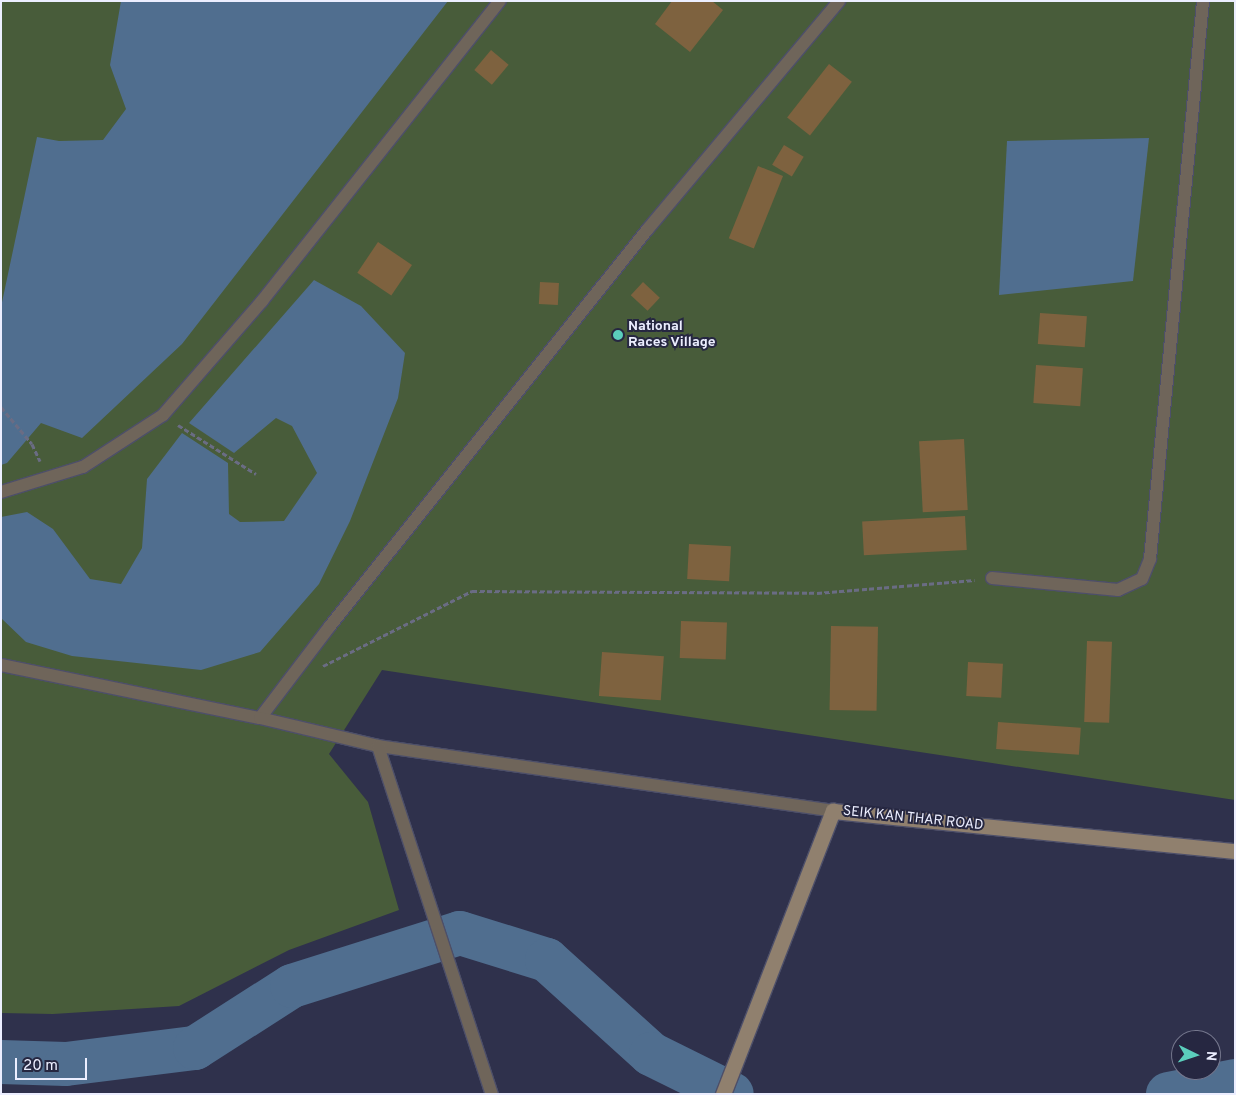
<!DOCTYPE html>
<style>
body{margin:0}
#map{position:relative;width:1236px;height:1095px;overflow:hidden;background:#2f314c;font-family:Overpass,sans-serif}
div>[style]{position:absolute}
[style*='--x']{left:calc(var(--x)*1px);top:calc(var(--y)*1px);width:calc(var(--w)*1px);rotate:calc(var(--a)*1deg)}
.green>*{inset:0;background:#485c3a}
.water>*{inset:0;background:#506e8f}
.river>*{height:44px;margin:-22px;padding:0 22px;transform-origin:22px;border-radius:22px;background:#506e8f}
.building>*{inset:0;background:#7e623f;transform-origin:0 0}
.path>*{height:3px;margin-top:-1.5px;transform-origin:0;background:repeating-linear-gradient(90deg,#6a6c84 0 5px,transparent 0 7.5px)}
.roads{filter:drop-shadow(1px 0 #4d4f69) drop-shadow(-1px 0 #4d4f69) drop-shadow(0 1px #4d4f69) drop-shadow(0 -1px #4d4f69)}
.lane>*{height:12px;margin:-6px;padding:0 6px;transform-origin:6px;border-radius:6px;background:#6f655a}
.secondary>*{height:15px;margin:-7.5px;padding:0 7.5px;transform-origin:7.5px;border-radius:7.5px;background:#90806e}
.dots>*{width:14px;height:14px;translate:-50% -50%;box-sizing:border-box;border:2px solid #262741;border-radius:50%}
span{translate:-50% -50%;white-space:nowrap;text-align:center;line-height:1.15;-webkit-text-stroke:4px #262741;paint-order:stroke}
.poi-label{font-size:14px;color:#eceeff;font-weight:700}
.left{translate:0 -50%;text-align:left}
.street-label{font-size:14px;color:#eceeff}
.frame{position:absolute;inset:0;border:2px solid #eceeff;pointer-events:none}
.north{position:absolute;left:1171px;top:1030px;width:50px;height:50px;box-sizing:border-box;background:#262741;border:1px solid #75778d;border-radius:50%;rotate:94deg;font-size:14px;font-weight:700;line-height:20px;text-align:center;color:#eceeff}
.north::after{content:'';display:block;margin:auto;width:18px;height:22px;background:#5bcebc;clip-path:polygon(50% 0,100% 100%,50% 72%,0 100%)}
.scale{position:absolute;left:15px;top:1058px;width:72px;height:22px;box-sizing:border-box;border:2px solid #eceeff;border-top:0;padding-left:6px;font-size:15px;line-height:18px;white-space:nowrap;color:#eceeff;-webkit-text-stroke:4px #262741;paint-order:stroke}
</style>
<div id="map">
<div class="green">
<i style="clip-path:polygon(1px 1px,1235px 1px,1235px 800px,382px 670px,329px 754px,368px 802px,399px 910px,289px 950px,179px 1006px,53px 1014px,1px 1013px)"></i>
</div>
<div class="water">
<i style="clip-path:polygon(121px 1px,448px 1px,182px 344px,82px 438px,41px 423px,7px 463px,1px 465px,1px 307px,37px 137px,59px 141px,103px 140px,126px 109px,110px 65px)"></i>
<i style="clip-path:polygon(1149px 138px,1133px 281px,999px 295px,1007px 141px)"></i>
<i style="clip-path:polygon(314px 280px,361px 306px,405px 353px,398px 398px,350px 521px,319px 584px,260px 652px,201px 670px,72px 656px,26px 642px,1px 618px,1px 517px,27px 512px,53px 529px,90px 579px,121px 584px,142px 548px,147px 479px,182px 433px,228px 463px,229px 514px,240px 522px,284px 521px,317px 473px,292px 426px,276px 418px,234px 453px,189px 423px)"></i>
</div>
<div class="river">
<i style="--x:1;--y:1062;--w:65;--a:1.8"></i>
<i style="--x:66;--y:1064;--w:130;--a:-7.1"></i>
<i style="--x:195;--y:1048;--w:115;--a:-32.6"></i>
<i style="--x:292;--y:986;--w:176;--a:-17.5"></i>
<i style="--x:460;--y:933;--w:91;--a:17.2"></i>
<i style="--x:547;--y:960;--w:140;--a:42.1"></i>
<i style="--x:651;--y:1054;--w:90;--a:26.3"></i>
<i style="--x:1168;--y:1094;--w:68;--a:-11"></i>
</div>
<div class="building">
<i style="clip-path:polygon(672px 1px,712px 1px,723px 10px,690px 52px,655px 24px)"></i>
<i style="left:491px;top:50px;width:23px;height:26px;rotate:40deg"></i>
<i style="left:829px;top:64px;width:29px;height:68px;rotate:38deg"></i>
<i style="left:784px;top:145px;width:23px;height:23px;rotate:31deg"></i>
<i style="left:758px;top:166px;width:27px;height:78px;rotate:22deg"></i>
<i style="left:378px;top:242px;width:41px;height:37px;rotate:34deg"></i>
<i style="left:540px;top:282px;width:19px;height:22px;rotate:3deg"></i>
<i style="left:643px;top:282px;width:23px;height:18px;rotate:43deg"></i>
<i style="left:1040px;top:313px;width:47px;height:31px;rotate:4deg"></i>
<i style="left:1036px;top:365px;width:47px;height:38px;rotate:4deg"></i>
<i style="left:964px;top:439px;width:71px;height:45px;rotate:87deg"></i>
<i style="left:965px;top:516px;width:34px;height:103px;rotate:87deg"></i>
<i style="left:689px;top:544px;width:42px;height:35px;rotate:3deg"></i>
<i style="left:681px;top:621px;width:46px;height:37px;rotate:2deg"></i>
<i style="left:831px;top:626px;width:47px;height:84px;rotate:1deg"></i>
<i style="left:1087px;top:641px;width:25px;height:81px;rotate:2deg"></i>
<i style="left:602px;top:652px;width:62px;height:44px;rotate:4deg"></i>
<i style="left:968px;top:662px;width:35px;height:34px;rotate:3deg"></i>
<i style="left:998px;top:722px;width:83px;height:27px;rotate:4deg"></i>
</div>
<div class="path">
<i style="--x:1;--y:407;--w:48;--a:50"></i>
<i style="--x:32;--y:444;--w:19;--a:65"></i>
<i style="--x:178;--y:425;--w:92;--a:32.1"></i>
<i style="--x:323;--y:666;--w:167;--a:-26.7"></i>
<i style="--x:472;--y:591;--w:345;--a:0.3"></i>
<i style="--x:817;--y:593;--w:158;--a:-4.7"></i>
</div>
<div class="roads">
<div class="lane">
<i style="--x:1;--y:492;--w:86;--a:-17"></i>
<i style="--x:83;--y:467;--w:95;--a:-33"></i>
<i style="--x:163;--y:415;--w:151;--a:-49"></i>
<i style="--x:262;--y:301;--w:383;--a:-51.6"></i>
<i style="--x:992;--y:578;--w:127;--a:5.4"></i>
<i style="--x:1118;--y:590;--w:26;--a:-25"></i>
<i style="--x:1142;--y:579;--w:22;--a:-68"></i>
<i style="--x:1150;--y:559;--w:561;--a:-84.57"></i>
<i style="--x:1;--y:665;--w:264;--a:11.6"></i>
<i style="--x:260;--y:718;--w:116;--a:-52.7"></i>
<i style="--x:330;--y:626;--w:507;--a:-51.32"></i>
<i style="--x:647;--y:230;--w:299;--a:-50"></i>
<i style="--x:260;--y:718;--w:121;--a:13.3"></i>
<i style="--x:378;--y:746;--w:460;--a:8.1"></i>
<i style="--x:378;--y:746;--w:366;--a:71.9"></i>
</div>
<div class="secondary">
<i style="--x:723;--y:1094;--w:304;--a:-68.8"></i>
<i style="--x:833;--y:811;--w:404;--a:5.7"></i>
</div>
</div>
<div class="dots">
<i style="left:618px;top:335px;background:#5bcebc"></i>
</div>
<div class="poi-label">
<span class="left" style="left:628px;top:335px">National<br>Races Village</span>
</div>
<div class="street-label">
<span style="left:913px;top:819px;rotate:6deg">SEIK KAN THAR ROAD</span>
</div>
<div class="frame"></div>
<div class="north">N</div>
<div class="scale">20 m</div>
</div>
